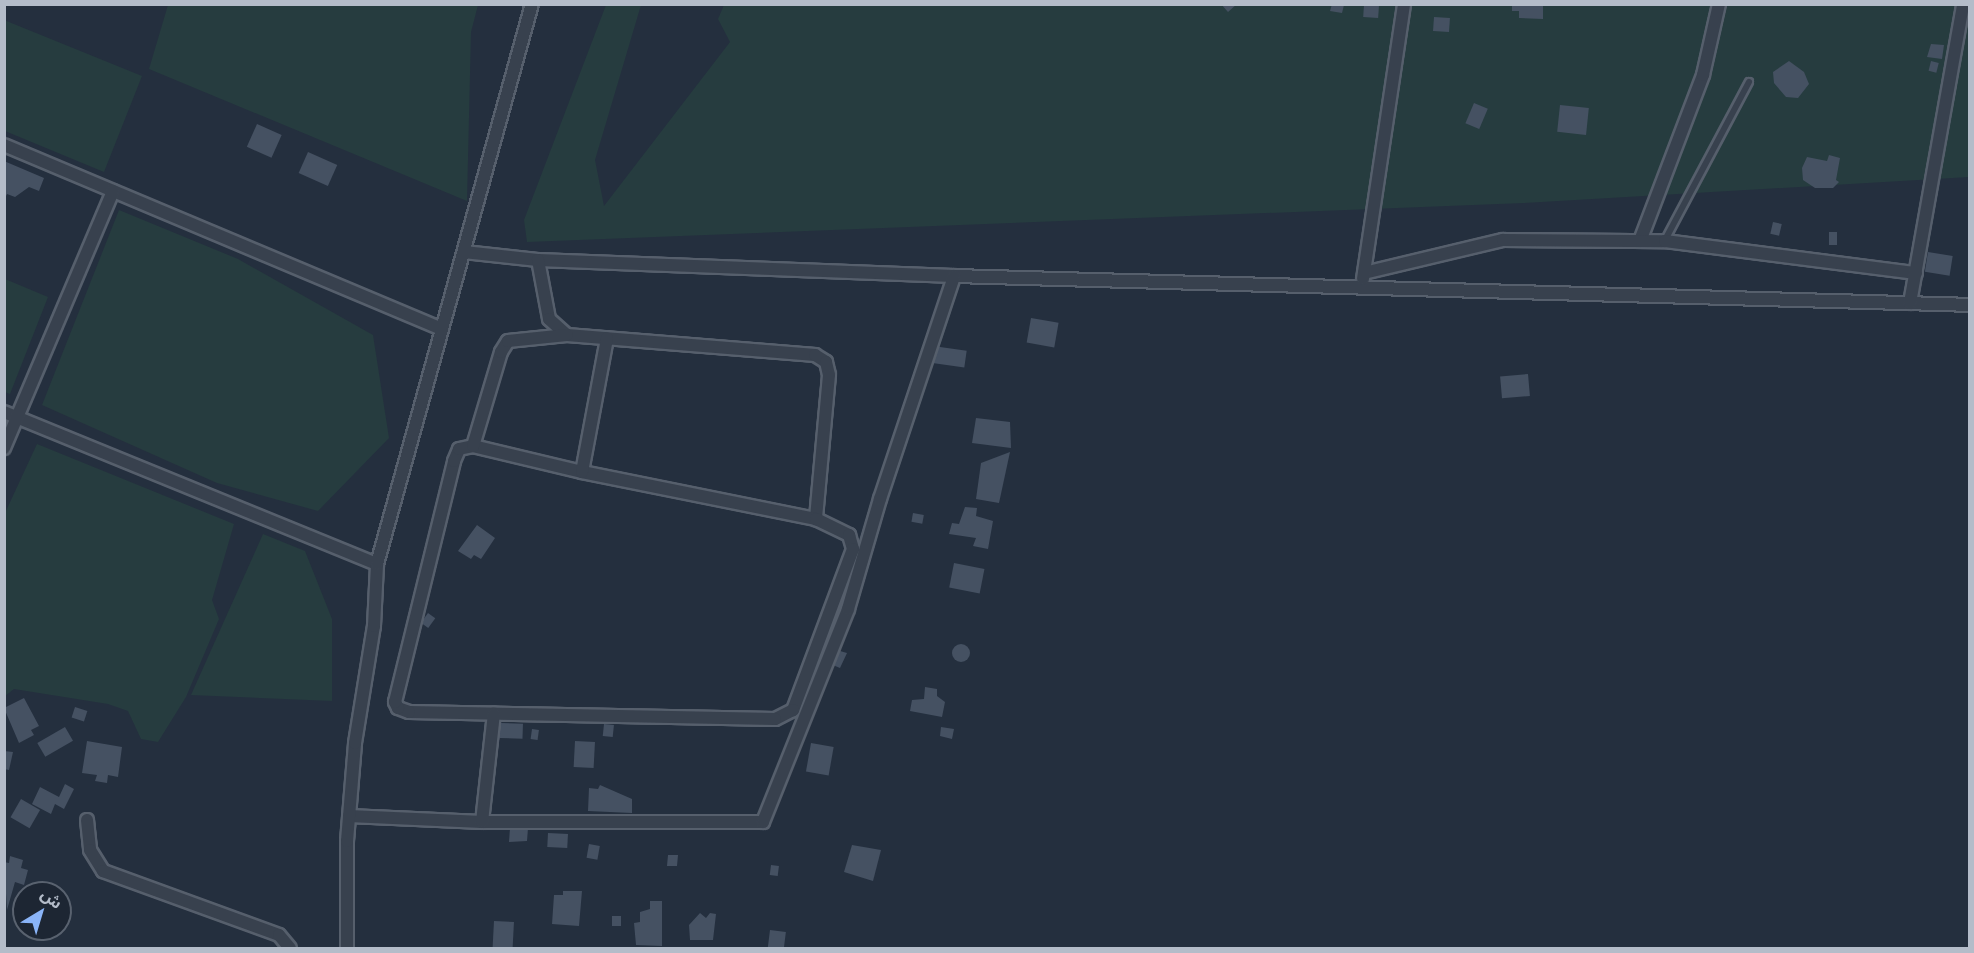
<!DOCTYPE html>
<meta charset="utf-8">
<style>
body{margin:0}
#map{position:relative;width:1974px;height:953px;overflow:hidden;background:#242f3e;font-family:Quicksand,"Noto Sans Arabic",sans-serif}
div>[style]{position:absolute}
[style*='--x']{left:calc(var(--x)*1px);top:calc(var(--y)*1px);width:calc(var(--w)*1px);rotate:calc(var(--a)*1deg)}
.green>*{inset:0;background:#263c3f}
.building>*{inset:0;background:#455162;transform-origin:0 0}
.round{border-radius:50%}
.roads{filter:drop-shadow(2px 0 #565f6c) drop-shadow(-2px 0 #565f6c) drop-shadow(0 2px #565f6c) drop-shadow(0 -2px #565f6c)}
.service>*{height:6px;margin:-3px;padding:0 3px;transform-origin:3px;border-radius:3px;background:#38414e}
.minor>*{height:12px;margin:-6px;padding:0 6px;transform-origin:6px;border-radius:6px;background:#38414e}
span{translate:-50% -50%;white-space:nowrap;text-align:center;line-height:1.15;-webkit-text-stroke:6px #1d2633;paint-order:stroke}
.frame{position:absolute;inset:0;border:6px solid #b4bcc9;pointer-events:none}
.north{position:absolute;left:12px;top:881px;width:60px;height:60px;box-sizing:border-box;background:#1d2633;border:2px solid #59626f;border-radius:50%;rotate:38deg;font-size:16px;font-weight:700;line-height:24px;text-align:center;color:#b4bcc9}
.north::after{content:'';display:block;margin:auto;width:21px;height:27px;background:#8ab4f8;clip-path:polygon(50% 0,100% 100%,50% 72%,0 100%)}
</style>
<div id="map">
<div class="green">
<i style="clip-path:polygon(168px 5px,478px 5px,471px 32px,467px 201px,149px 69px)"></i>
<i style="clip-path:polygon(606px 5px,641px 5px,595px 160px,604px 206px,730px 42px,718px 19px,724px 5px,1969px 5px,1969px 177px,1524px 203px,527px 242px,524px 220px)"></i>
<i style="clip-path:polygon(4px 20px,142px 76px,104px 172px,5px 131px)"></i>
<i style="clip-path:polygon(119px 210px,238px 259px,373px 335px,389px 438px,318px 511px,217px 483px,42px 405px)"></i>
<i style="clip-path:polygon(5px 279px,48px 297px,10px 394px,5px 392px)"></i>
<i style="clip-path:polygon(37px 444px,234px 524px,212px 600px,219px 619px,186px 697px,158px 742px,141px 739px,128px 711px,108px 704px,14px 689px,5px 696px,5px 513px)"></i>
<i style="clip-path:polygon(263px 534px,305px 551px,332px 619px,332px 701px,191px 695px)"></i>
</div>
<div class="building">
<i style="clip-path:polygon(1221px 4px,1237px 4px,1228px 12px)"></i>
<i style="clip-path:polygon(1332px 4px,1344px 5px,1342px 13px,1330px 11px)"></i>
<i style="clip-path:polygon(1512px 4px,1543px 4px,1543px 19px,1519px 18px,1519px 11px,1512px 11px)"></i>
<i style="left:1364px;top:5px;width:15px;height:12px;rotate:4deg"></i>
<i style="left:1434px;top:17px;width:16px;height:14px;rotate:4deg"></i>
<i style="clip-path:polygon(1931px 44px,1944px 45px,1942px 59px,1927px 57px)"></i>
<i style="clip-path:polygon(1789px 61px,1804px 72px,1809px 84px,1798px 98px,1786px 97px,1774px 83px,1773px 72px)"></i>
<i style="left:1931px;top:61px;width:8px;height:10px;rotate:14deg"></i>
<i style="left:1474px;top:103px;width:15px;height:22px;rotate:23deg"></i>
<i style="left:1560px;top:105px;width:29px;height:27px;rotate:6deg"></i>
<i style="left:257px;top:124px;width:27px;height:25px;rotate:24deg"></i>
<i style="left:308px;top:152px;width:32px;height:23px;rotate:24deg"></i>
<i style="clip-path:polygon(1829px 155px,1840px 158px,1836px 180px,1839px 182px,1833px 188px,1815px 188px,1803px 180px,1802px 168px,1807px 157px,1827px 161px)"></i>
<i style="clip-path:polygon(4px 161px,44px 178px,39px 191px,29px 187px,15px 197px,7px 194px,4px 200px)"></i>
<i style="left:1773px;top:222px;width:9px;height:12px;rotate:13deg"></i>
<i style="left:1829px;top:232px;width:8px;height:13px"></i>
<i style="left:1928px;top:252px;width:25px;height:20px;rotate:9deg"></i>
<i style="left:1031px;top:318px;width:28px;height:25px;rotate:10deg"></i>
<i style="left:933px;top:346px;width:34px;height:17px;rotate:8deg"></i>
<i style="left:1528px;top:374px;width:22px;height:28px;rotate:85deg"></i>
<i style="clip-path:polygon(976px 418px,1010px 422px,1011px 448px,972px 443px)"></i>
<i style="clip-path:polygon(1010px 452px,999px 503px,976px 499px,981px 463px)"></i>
<i style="clip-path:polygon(965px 507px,977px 508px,976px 516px,993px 521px,988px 549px,973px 546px,976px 538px,949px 534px,952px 523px,959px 524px)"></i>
<i style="left:913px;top:513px;width:11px;height:9px;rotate:10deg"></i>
<i style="clip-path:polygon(477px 525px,495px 538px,481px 559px,474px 555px,471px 559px,458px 551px)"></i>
<i style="left:954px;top:563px;width:31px;height:25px;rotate:11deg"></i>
<i style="left:428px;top:613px;width:9px;height:12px;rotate:36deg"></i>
<i class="round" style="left:952px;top:644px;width:18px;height:18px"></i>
<i style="clip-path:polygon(833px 649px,847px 653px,840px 668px,828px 663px)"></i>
<i style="clip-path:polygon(925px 687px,937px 689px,937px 696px,945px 702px,942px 717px,910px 711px,912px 700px,924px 699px)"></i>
<i style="clip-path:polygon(24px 698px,39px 726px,31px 730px,34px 735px,19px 743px,4px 708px)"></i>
<i style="left:75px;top:707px;width:13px;height:11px;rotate:18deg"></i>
<i style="left:500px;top:723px;width:23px;height:15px;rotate:2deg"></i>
<i style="left:604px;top:724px;width:10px;height:12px;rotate:6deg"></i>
<i style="left:65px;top:727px;width:16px;height:32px;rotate:60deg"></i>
<i style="clip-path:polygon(941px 727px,954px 729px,952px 739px,940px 736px)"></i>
<i style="left:532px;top:729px;width:7px;height:10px;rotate:8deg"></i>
<i style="clip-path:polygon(87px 741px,122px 747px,118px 777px,108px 775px,107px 783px,95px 781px,97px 775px,82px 773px)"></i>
<i style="left:575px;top:741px;width:20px;height:26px;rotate:3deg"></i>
<i style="left:811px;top:743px;width:23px;height:29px;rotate:10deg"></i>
<i style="clip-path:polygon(4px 751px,13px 752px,9px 770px,4px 769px)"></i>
<i style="clip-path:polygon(65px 784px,74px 789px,64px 809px,55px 804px,51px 814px,32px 804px,40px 787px,59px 797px)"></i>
<i style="clip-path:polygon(600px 785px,632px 799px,632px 813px,588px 811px,589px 788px,598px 789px)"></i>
<i style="left:21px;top:799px;width:22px;height:21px;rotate:30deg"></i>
<i style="clip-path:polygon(510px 828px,528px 828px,527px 841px,509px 842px)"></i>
<i style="left:548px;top:833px;width:20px;height:14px;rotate:3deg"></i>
<i style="left:589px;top:844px;width:11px;height:14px;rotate:10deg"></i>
<i style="clip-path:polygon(852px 845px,881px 850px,873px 881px,844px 872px)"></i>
<i style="clip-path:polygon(668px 855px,678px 855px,677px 866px,667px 866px)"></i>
<i style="clip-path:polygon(10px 856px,23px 860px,21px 868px,28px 870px,24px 885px,15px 882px,7px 910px,4px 862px,9px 863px)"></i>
<i style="left:771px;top:865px;width:8px;height:10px;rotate:7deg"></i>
<i style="clip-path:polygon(563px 891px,582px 891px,579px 926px,552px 924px,554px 895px,563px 895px)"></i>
<i style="clip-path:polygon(650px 901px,662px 901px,662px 946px,636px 945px,634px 923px,640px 922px,640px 912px,650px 909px)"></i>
<i style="clip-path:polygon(700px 913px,706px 918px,710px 913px,716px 914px,713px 940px,690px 940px,689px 925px)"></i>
<i style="left:612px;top:916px;width:9px;height:10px"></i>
<i style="left:494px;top:921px;width:20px;height:26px;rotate:3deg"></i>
<i style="left:770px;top:930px;width:16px;height:18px;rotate:7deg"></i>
</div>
<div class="roads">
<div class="service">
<i style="--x:1665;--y:240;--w:179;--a:-62"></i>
</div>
<div class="minor">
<i style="--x:4;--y:145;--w:475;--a:22.8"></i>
<i style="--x:1640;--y:241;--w:178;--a:-69.2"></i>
<i style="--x:1703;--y:75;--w:73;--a:-77.3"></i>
<i style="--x:464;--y:252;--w:74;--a:6.2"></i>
<i style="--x:538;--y:260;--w:416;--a:2.2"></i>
<i style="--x:954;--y:276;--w:1016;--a:1.63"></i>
<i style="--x:538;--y:260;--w:60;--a:79.4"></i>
<i style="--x:549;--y:319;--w:24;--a:42"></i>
<i style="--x:567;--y:335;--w:249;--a:4.6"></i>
<i style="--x:815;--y:355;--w:13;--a:32"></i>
<i style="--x:826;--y:362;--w:13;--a:77"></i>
<i style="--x:829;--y:375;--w:145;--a:95.2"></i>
<i style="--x:1364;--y:273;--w:143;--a:-13.4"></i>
<i style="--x:1503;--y:240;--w:162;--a:0.4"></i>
<i style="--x:1665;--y:241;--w:253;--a:7.3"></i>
<i style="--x:1363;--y:279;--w:278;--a:-81.5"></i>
<i style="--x:1910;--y:303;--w:304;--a:-79.9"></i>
<i style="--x:4;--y:412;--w:403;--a:22.2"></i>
<i style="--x:473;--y:446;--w:112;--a:13.4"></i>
<i style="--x:582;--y:472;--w:239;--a:11.4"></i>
<i style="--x:816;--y:519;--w:37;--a:26"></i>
<i style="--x:849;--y:535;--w:15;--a:74"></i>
<i style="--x:853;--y:549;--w:172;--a:110.4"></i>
<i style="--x:793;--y:710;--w:20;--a:153"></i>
<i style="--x:775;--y:719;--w:366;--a:-178.9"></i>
<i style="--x:409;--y:712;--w:12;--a:-160"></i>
<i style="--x:398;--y:708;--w:7;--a:-117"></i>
<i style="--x:395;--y:702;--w:248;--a:-76.2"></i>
<i style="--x:454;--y:461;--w:13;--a:-67"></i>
<i style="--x:459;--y:449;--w:14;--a:-12"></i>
<i style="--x:473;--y:446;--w:98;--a:-73.4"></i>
<i style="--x:501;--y:352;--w:13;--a:-58"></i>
<i style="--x:508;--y:341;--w:59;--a:-5.8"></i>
<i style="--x:4;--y:448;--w:279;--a:-67"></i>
<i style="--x:582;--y:472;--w:136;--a:-79.4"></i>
<i style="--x:349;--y:816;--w:133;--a:2.6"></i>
<i style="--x:482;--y:822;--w:281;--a:0"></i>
<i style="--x:763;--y:822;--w:229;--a:-68.2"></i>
<i style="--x:848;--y:609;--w:115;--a:-73.8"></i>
<i style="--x:880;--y:499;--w:235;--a:-71.6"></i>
<i style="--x:87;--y:820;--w:30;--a:84"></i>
<i style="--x:90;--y:850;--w:25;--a:58"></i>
<i style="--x:103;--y:871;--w:187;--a:20"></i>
<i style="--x:279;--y:935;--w:17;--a:50"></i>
<i style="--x:482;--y:822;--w:109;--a:-83.7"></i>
<i style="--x:347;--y:948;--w:107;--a:-90"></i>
<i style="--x:347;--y:841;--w:98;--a:-85.3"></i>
<i style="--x:355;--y:743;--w:119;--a:-80.8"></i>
<i style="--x:374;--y:626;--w:62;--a:-87.2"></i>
<i style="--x:377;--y:564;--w:581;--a:-74.53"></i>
</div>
</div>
<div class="frame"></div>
<div class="north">ش</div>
</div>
